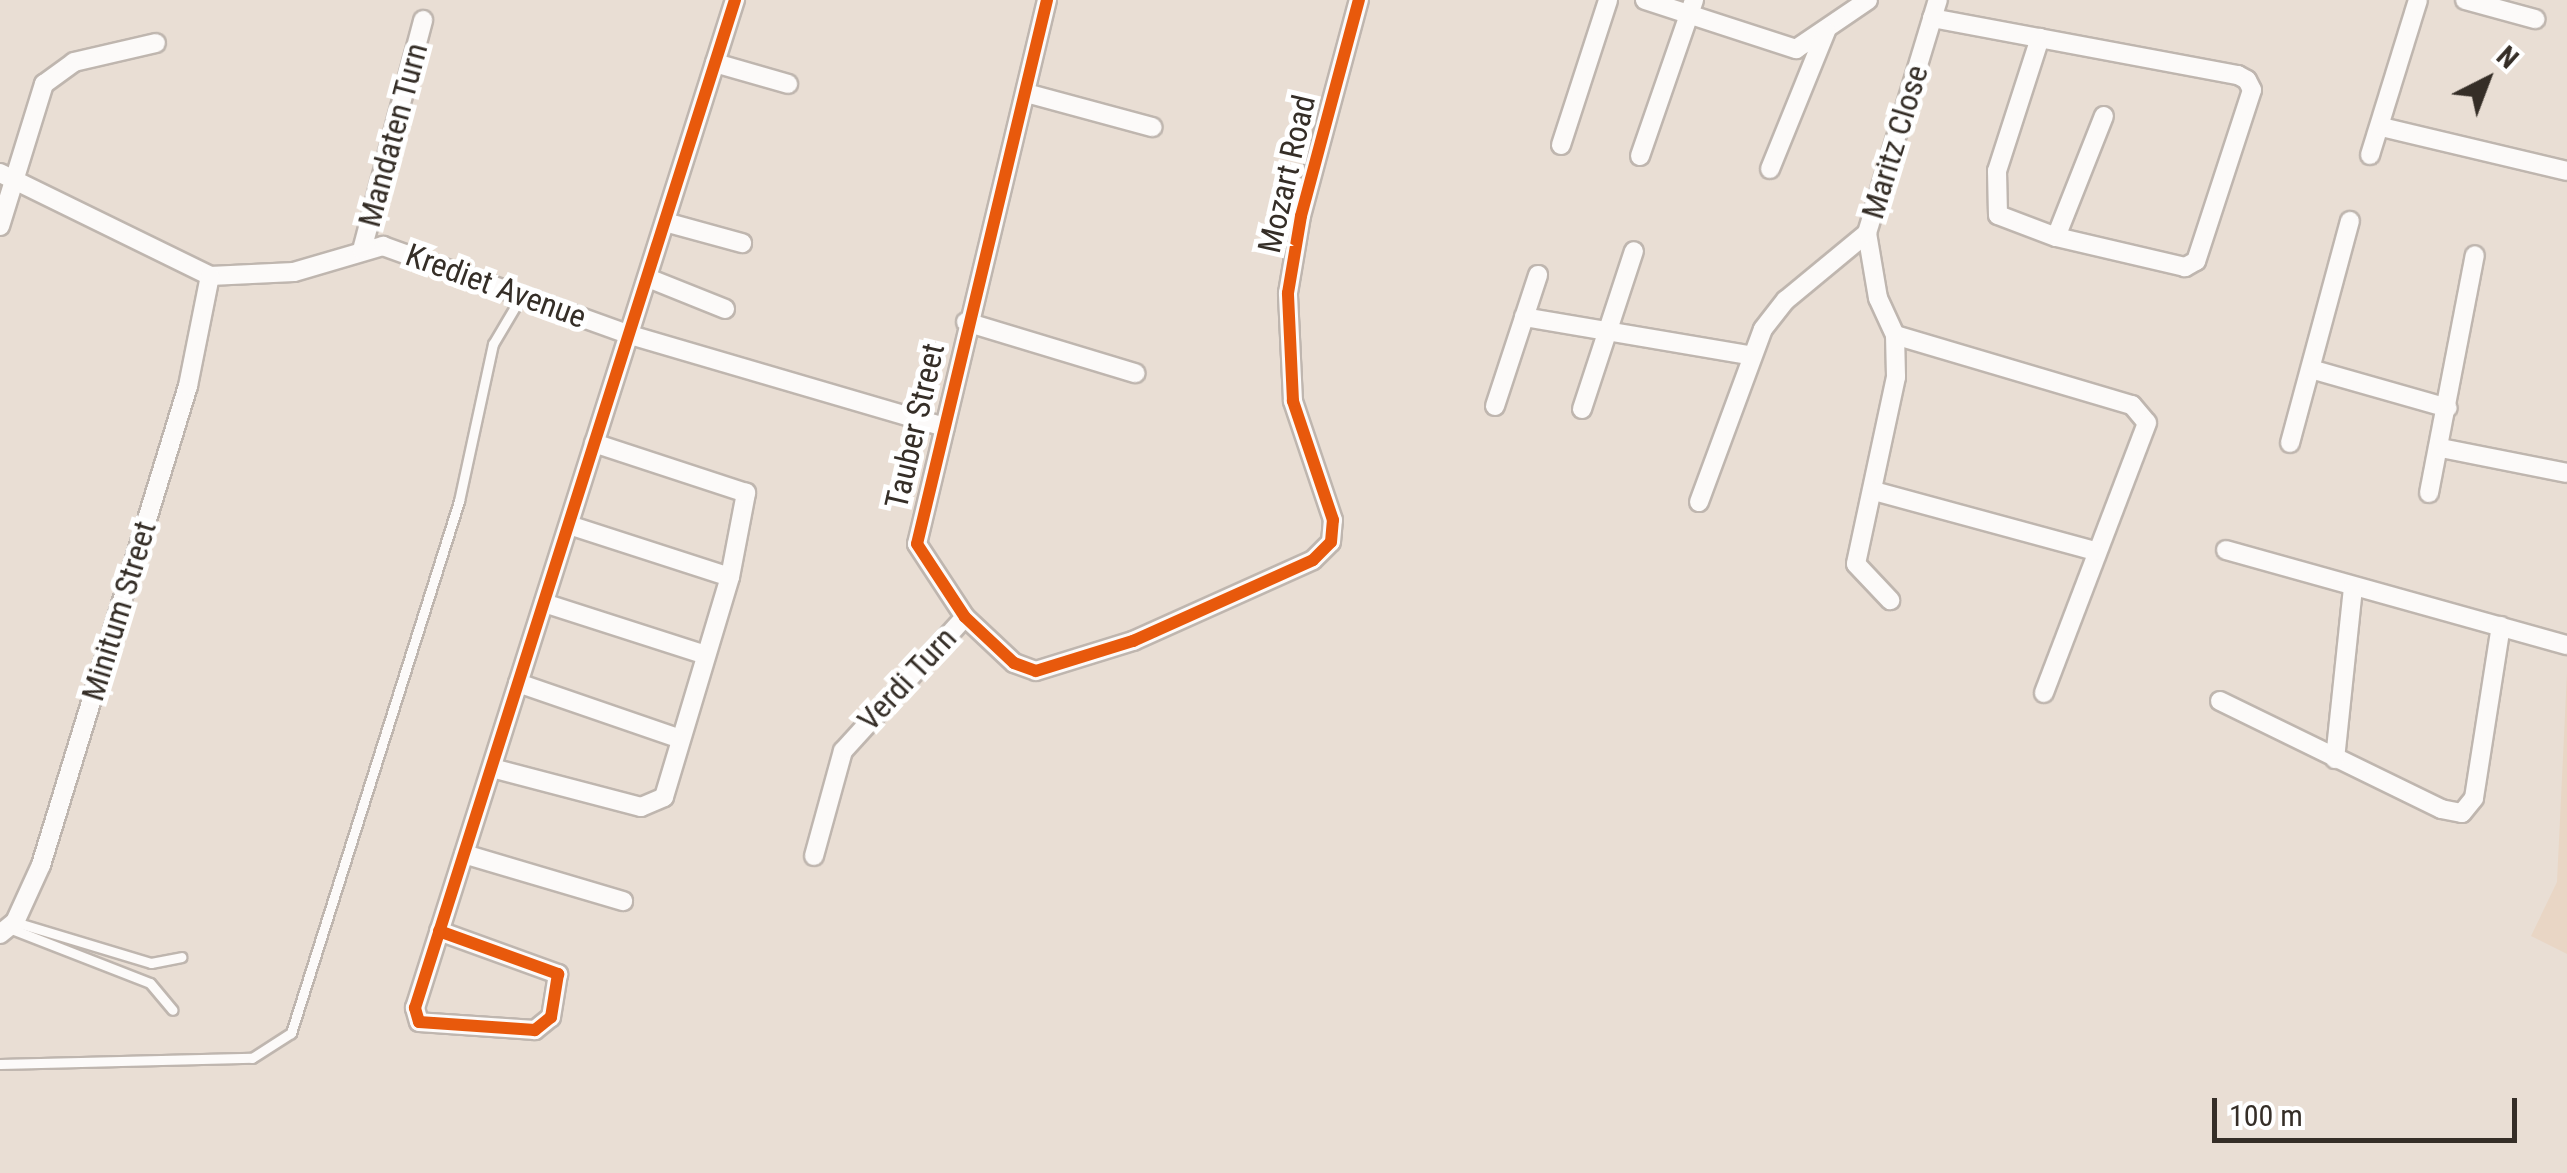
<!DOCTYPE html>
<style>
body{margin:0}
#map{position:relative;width:2567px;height:1173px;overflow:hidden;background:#e9ded4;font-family:"Roboto Condensed",sans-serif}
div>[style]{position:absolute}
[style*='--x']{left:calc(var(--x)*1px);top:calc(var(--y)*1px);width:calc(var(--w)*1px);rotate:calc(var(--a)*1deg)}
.built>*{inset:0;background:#e9d6c5}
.roads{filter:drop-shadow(2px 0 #bfb6af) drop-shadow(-2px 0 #bfb6af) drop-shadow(0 2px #bfb6af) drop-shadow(0 -2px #bfb6af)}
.service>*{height:9px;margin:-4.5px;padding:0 4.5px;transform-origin:4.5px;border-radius:4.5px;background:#fcfaf9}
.minor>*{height:18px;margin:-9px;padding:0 9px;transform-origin:9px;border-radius:9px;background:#fcfaf9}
.cycleway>*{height:12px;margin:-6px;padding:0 6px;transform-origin:6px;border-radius:6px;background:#e8590c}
span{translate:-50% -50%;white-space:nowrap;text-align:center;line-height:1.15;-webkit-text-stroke:10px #fff;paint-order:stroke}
.street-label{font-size:32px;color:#352e27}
.north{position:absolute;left:2437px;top:30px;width:100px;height:100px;-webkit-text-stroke:8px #fff;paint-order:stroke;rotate:42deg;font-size:28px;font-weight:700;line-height:40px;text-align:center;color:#352e27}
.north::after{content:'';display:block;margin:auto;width:35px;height:45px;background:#352e27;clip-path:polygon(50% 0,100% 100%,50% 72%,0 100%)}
.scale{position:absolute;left:2212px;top:1098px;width:305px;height:45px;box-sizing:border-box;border:5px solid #352e27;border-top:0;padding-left:12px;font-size:30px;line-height:35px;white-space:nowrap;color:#352e27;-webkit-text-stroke:8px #fff;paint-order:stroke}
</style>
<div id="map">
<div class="built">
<i style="clip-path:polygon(2567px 673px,2567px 954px,2531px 936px,2557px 882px)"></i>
</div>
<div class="roads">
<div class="service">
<i style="--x:15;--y:922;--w:142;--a:16.8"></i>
<i style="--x:151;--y:963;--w:31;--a:-11"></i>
<i style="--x:9;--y:928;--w:151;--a:21.3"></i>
<i style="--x:150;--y:983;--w:35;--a:50"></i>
<i style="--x:0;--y:1064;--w:252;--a:-1.4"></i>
<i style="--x:252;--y:1058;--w:46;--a:-32.7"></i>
<i style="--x:291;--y:1033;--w:558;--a:-72.47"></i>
<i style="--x:459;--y:501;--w:161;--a:-77.8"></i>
<i style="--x:493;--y:344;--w:57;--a:-59.4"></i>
</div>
<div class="minor">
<i style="--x:1047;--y:0;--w:559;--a:103.44"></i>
<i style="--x:917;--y:544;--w:87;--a:56.7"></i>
<i style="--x:965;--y:617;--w:67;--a:43.2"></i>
<i style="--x:1014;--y:663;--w:23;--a:20"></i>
<i style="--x:1036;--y:671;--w:102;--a:-17.2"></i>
<i style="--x:1133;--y:641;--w:197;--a:-24.2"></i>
<i style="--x:1313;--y:560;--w:25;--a:-45"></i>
<i style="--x:1331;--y:542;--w:22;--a:-85"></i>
<i style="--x:1333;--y:520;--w:126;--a:-108.6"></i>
<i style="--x:1293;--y:401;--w:108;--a:-92.7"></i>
<i style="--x:1288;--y:293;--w:78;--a:-80.4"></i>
<i style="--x:1301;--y:216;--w:224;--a:-75"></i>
<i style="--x:1645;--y:0;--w:159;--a:18"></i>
<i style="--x:1796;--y:49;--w:87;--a:-34.2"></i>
<i style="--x:2465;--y:0;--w:73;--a:15.2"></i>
<i style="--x:1932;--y:18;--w:311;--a:10.6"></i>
<i style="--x:2238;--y:75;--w:10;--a:29"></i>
<i style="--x:2247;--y:80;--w:11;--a:63"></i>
<i style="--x:2252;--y:90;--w:180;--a:108.1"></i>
<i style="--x:2196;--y:261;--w:13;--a:151"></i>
<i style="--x:2185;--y:267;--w:132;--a:-166.9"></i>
<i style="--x:2056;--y:237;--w:62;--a:-159.2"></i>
<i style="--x:1998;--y:215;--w:44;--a:-91.3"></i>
<i style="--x:1997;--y:171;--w:140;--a:-72.1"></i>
<i style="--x:715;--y:63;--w:76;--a:16"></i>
<i style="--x:1026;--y:93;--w:131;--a:15.1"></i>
<i style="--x:2382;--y:127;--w:190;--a:13.4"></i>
<i style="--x:1561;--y:145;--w:152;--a:-72"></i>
<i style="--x:2370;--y:155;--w:162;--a:-72.8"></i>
<i style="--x:1640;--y:156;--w:165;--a:-70.9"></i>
<i style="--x:1770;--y:169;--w:149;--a:-67.9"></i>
<i style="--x:0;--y:173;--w:234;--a:26.1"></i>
<i style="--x:210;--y:276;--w:84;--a:-2.7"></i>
<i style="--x:294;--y:272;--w:93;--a:-16.3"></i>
<i style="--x:383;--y:246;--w:263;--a:19.8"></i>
<i style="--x:630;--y:335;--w:328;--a:16.3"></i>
<i style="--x:665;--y:222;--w:80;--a:15.3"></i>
<i style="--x:0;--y:226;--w:149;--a:-72.8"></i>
<i style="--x:44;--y:84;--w:37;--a:-36"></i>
<i style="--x:74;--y:62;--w:84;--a:-13"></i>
<i style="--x:1867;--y:233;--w:66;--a:80.4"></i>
<i style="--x:1878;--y:298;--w:41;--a:65.3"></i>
<i style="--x:1895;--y:335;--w:42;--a:88.6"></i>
<i style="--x:1896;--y:377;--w:191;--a:102.1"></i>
<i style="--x:1856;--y:564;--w:50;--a:46.6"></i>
<i style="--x:2056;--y:237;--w:130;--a:-68.4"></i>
<i style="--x:362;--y:250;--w:238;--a:-75.1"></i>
<i style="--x:648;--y:278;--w:83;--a:21.9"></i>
<i style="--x:1524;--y:317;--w:228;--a:9.6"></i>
<i style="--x:966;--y:322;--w:177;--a:16.8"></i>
<i style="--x:1895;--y:335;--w:247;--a:16.5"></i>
<i style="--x:2132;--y:405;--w:23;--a:50"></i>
<i style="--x:2147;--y:423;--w:289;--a:110.9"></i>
<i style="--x:2311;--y:369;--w:142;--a:15.9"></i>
<i style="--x:1495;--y:406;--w:138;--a:-71.8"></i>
<i style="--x:1582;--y:409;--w:166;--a:-71.8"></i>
<i style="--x:2290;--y:443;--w:230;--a:-74.9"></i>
<i style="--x:2441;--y:448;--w:128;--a:11.2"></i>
<i style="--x:1874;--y:491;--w:229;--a:15.2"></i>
<i style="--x:2429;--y:493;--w:242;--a:-79.1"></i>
<i style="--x:1699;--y:502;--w:184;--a:-69.7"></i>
<i style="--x:1763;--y:329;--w:37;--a:-52"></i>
<i style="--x:1786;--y:300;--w:105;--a:-39.6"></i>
<i style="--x:1867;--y:233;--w:244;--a:-73.1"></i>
<i style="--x:569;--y:525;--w:169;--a:17.9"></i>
<i style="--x:2226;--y:550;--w:354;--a:15.6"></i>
<i style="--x:544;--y:603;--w:170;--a:17.8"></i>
<i style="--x:518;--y:683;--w:172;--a:19"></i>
<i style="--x:2220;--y:701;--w:246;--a:26"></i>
<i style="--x:2441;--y:809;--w:21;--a:11"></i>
<i style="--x:2462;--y:813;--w:19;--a:-51"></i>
<i style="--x:2474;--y:798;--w:174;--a:-81.1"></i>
<i style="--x:2335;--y:759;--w:173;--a:-84"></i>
<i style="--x:492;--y:768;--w:154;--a:14.7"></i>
<i style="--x:641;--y:807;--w:25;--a:-23"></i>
<i style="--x:664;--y:797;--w:230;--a:-73.3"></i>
<i style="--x:730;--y:577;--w:86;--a:-79.2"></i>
<i style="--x:746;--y:493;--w:160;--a:-161.8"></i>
<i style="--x:464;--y:854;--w:166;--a:16.5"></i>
<i style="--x:814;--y:856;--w:109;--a:-74.6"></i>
<i style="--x:843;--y:751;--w:181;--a:-47.7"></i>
<i style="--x:439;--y:931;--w:127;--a:19.9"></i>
<i style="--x:558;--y:974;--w:44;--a:99.2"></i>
<i style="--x:551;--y:1017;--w:21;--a:141"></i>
<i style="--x:535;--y:1030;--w:116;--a:-176.1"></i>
<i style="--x:419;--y:1022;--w:15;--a:-106"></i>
<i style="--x:415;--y:1008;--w:1058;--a:-72.39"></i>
<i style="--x:0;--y:934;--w:19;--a:-39"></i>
<i style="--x:15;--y:922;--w:63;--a:-65.5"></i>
<i style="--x:41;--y:865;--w:501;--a:-72.94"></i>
<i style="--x:188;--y:386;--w:112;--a:-78.7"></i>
</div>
</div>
<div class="cycleway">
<i style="--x:1047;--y:0;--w:559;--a:103.44"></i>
<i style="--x:917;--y:544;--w:87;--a:56.7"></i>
<i style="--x:965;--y:617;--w:67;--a:43.2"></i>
<i style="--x:1014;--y:663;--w:23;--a:20"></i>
<i style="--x:1036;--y:671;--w:102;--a:-17.2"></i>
<i style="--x:1133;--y:641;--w:197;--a:-24.2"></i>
<i style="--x:1313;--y:560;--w:25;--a:-45"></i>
<i style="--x:1331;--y:542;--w:22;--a:-85"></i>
<i style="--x:1333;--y:520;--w:126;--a:-108.6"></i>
<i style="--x:1293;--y:401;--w:108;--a:-92.7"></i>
<i style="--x:1288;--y:293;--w:78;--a:-80.4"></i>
<i style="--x:1301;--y:216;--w:224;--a:-75"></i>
<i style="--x:439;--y:931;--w:127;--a:19.9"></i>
<i style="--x:558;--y:974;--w:44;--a:99.2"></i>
<i style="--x:551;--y:1017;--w:21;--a:141"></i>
<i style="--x:535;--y:1030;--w:116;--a:-176.1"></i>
<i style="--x:419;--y:1022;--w:15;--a:-106"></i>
<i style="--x:415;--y:1008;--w:1058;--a:-72.39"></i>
</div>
<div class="street-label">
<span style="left:393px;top:135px;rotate:-75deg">Mandaten Turn</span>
<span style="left:1895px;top:142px;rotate:-73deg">Maritz Close</span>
<span style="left:1287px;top:174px;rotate:-77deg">Mozart Road</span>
<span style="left:496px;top:286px;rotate:20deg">Krediet Avenue</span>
<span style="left:915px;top:426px;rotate:-77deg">Tauber Street</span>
<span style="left:119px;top:611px;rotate:-73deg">Minitum Street</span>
<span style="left:907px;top:679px;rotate:-47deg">Verdi Turn</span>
</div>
<div class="north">N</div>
<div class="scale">100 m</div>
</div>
